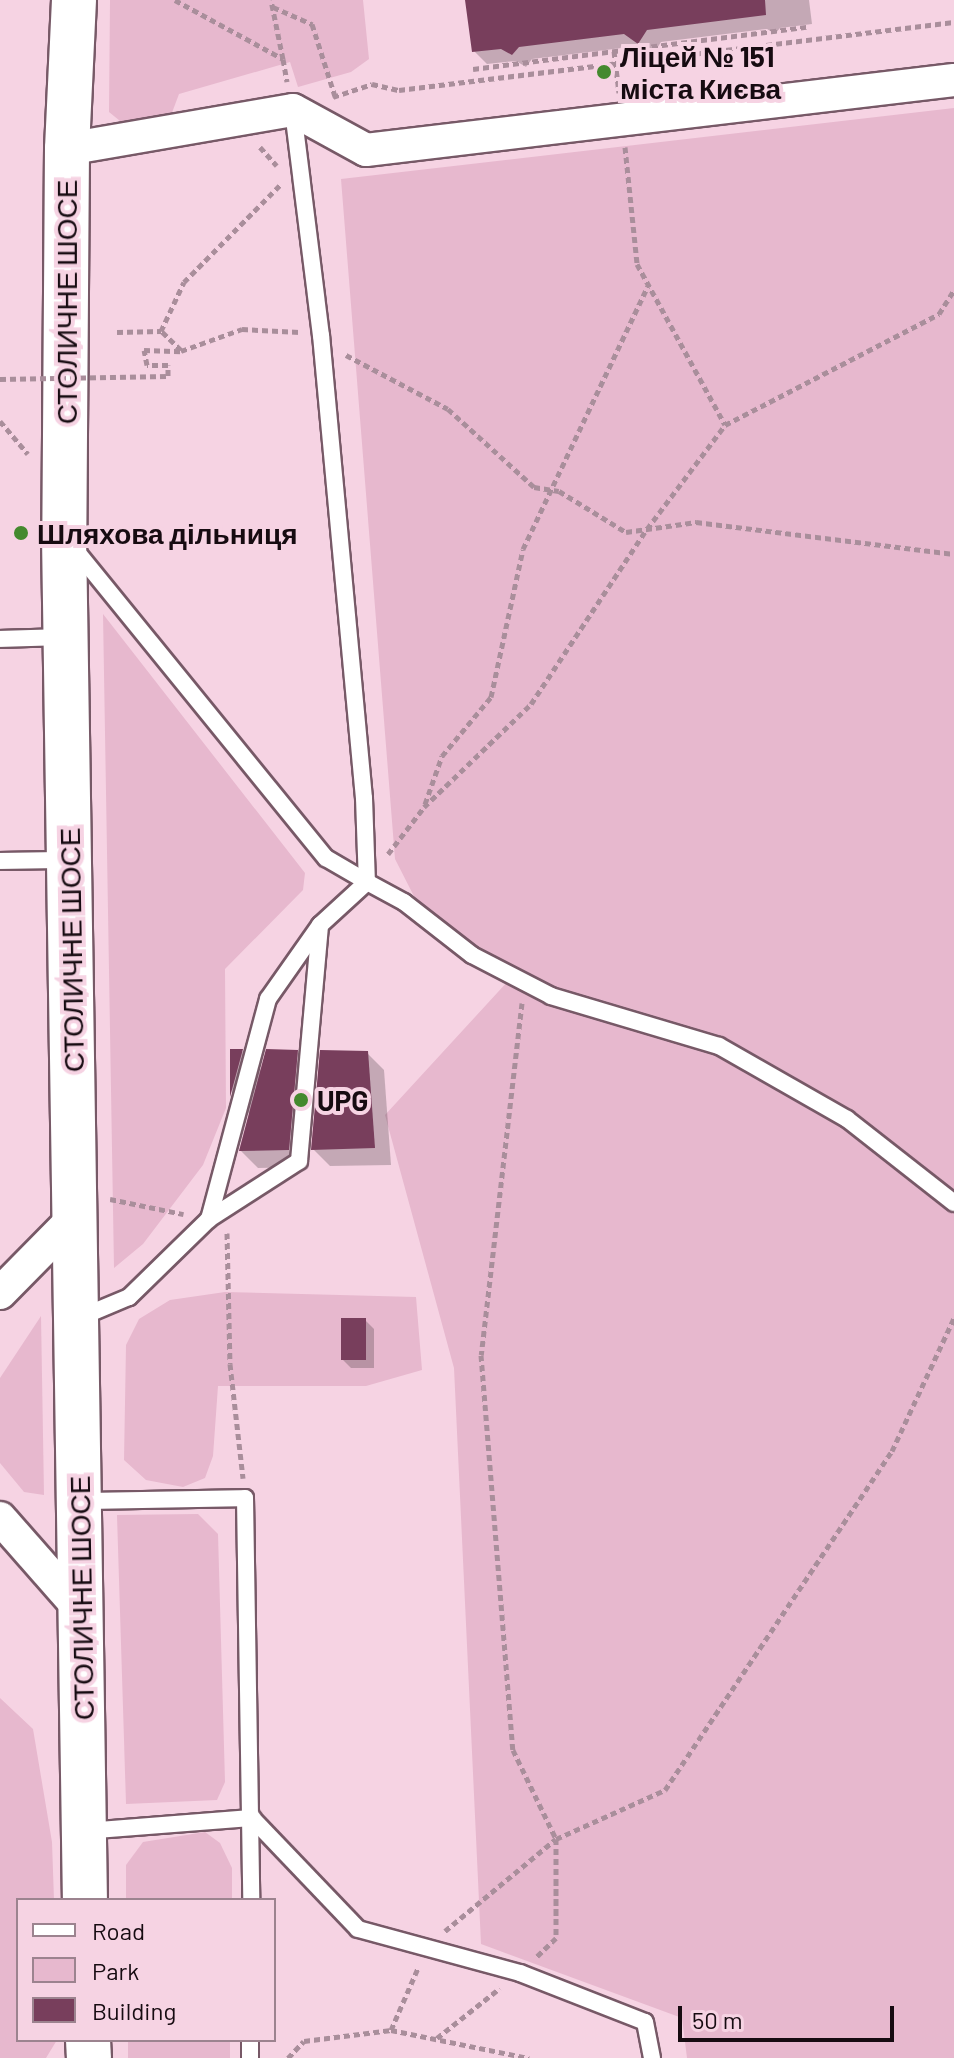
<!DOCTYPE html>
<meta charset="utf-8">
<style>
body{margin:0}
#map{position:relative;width:954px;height:2058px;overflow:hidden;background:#f6d3e3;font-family:Barlow,sans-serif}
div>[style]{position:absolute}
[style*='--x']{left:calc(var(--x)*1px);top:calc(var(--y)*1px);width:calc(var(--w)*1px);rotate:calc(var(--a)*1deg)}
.green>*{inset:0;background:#e7b8ce;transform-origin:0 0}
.shadow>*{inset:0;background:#0003}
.building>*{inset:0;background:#783e5c;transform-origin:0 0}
.path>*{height:5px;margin-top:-2.5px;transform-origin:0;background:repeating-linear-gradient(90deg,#a98e9b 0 6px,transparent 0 10px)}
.roads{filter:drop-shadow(2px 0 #775967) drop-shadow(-2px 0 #775967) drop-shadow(0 2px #775967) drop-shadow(0 -2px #775967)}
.service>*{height:16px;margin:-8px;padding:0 8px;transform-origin:8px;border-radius:8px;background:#fff}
.minor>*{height:32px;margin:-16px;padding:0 16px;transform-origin:16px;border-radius:16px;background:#fff}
.primary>*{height:44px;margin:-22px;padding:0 22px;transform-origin:22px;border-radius:22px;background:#fff}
.path-bridge>*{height:5px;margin-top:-2.5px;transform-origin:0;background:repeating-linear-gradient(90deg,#a98e9b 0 6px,transparent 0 10px)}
.dots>*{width:22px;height:22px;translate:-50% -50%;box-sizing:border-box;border:4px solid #f6d3e3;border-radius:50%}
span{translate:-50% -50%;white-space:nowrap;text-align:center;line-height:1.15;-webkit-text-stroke:8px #f6d3e3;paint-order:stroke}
.poi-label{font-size:28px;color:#160b11;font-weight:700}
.left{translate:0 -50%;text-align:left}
.street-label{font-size:28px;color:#160b11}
.legend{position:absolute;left:16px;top:1898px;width:260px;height:144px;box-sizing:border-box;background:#f6d3e3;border:2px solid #9c838f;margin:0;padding:10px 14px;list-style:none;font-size:24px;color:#160b11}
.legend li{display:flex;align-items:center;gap:16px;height:40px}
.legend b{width:40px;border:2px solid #9c838f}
.scale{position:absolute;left:678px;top:2006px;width:216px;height:36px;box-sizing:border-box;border:4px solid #160b11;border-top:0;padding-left:10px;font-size:24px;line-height:28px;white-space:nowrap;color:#160b11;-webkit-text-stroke:6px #f6d3e3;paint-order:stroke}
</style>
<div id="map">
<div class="green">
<i style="clip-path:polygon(110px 0,363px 0,369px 59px,351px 72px,298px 87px,290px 62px,179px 94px,170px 118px,125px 125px,109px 112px)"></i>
<i style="clip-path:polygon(954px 108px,954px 2058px,687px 2058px,682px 2018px,481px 1944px,454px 1368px,385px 1115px,509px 980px,423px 914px,395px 859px,341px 179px)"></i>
<i style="clip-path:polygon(103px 614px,305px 873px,303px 890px,225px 969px,226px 1108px,203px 1165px,143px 1244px,114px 1268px)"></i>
<i style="clip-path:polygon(225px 1292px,416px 1297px,422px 1370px,366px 1386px,218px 1386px,213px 1456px,205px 1478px,183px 1487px,146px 1480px,124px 1460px,126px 1345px,139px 1319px,170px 1300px)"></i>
<i style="clip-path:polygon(41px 1316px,44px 1495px,24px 1492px,0 1463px,0 1378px)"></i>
<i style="clip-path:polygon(198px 1514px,218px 1534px,225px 1782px,217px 1800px,126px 1804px,117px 1515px)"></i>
<i style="clip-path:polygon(0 1698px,33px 1729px,52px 1842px,54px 1900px,18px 1900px,18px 2040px,57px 2040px,46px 2058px,0 2058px)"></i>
<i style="clip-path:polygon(205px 1832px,220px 1843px,232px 1868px,232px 1900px,126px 1900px,126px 1865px,143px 1842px)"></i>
<i style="left:128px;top:2040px;width:102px;height:18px"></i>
</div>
<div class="shadow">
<i style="clip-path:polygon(467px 0,809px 0,812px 24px,780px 28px,775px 34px,767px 29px,661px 42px,652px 56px,638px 46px,532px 59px,526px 67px,516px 61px,487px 64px,474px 51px)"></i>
<i style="clip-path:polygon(232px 1051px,242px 1051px,262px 1071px,297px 1052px,314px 1069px,305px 1167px,258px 1168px,241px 1151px,250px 1115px,232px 1096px)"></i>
<i style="clip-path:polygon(367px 1053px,384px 1070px,391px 1165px,330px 1166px,313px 1149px)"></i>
<i style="clip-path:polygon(365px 1320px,374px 1329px,374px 1368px,351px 1368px,342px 1359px)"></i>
</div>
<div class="building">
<i style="clip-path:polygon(465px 0,765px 0,766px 15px,647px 30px,638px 44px,624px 34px,519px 47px,512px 55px,501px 49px,472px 52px)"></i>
<i style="clip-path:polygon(230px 1049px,243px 1049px,230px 1097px)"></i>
<i style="clip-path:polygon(266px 1049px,298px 1050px,289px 1150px,239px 1151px)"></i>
<i style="clip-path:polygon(320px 1050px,368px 1051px,375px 1148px,311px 1150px)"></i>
<i style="left:341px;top:1318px;width:25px;height:42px"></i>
</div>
<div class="path">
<i style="--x:175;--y:0;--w:123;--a:28.6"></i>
<i style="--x:283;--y:59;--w:60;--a:-101.5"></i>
<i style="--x:273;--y:7;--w:43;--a:23.6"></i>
<i style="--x:312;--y:24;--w:76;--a:72.3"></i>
<i style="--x:614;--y:51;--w:42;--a:83.2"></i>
<i style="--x:283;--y:59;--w:23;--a:80"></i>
<i style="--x:473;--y:69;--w:336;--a:-7.2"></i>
<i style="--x:333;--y:97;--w:41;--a:-18.4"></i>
<i style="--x:372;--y:84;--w:28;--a:13"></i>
<i style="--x:399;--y:90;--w:559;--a:-6.99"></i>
<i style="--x:260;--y:147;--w:25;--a:48"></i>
<i style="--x:625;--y:147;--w:118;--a:84.1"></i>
<i style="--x:637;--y:264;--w:183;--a:61.3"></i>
<i style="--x:725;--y:425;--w:241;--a:-27.4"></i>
<i style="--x:939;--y:314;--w:28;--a:-58"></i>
<i style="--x:117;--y:332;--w:44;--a:-1.3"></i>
<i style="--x:181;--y:350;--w:28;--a:-136"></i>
<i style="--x:161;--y:331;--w:54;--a:-64.9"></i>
<i style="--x:184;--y:282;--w:139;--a:-45.3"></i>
<i style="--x:346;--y:355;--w:115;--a:27.9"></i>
<i style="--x:448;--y:409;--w:116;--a:42.2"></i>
<i style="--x:534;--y:487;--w:25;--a:9"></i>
<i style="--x:559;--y:491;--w:79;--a:31.5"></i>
<i style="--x:626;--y:532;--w:71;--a:-8.1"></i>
<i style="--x:696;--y:522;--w:260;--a:7.1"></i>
<i style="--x:168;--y:376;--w:11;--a:-90"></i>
<i style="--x:168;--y:365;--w:21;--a:180"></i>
<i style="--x:147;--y:365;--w:15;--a:-101"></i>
<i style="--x:144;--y:350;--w:37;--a:2"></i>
<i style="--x:181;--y:351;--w:65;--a:-19.8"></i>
<i style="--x:242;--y:329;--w:58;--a:3"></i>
<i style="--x:0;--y:421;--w:43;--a:49.7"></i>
<i style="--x:425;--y:804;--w:51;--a:-70.5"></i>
<i style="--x:442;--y:756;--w:77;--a:-50.3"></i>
<i style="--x:491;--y:697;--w:151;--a:-77.8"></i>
<i style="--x:523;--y:549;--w:291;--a:-64.6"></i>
<i style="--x:388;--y:854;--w:59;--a:-52.5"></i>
<i style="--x:424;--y:807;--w:149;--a:-43.9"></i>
<i style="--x:531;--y:704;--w:210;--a:-56.5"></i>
<i style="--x:647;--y:529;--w:130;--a:-53.1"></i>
<i style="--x:522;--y:1003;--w:354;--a:96.6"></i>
<i style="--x:481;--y:1355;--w:396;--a:85.4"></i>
<i style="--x:513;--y:1750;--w:99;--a:64.2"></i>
<i style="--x:556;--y:1839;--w:99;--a:90"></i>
<i style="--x:556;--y:1938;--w:29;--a:136"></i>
<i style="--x:110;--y:1199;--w:75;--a:11.6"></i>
<i style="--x:227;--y:1233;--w:131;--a:88.7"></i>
<i style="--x:230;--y:1364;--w:115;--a:83.5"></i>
<i style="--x:445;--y:1931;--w:144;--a:-39.7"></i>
<i style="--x:556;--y:1839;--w:120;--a:-24.2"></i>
<i style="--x:665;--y:1790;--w:408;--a:-56.2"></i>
<i style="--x:892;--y:1451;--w:147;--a:-65"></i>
<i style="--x:391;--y:2030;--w:68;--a:-66.5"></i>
<i style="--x:437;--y:2038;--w:80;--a:-38.4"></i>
<i style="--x:288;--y:2058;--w:23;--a:-47"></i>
<i style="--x:304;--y:2041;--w:88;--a:-7.2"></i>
<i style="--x:391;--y:2030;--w:141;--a:11.5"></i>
</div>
<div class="roads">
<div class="service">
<i style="--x:293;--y:111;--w:226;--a:82.9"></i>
<i style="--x:321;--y:335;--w:465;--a:84.7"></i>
<i style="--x:364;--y:798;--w:84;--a:88"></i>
<i style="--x:367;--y:882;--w:42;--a:28.4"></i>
<i style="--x:404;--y:902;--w:86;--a:37.9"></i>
<i style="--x:472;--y:955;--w:89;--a:27.4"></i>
<i style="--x:551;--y:996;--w:175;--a:16.6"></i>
<i style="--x:719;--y:1046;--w:147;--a:29.7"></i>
<i style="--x:847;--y:1119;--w:136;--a:38.1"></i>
<i style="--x:73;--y:547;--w:401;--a:50.9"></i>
<i style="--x:326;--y:858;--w:48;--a:30.3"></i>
<i style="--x:367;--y:882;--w:64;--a:137.5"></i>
<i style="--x:320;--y:925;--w:90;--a:125.1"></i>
<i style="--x:268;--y:999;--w:228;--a:105"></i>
<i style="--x:209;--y:1219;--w:112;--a:135.7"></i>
<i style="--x:129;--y:1297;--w:54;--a:157.2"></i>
<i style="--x:0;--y:639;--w:64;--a:-1.8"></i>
<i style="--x:0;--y:861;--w:67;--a:-0.9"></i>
<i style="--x:209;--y:1219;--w:107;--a:-32.8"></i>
<i style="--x:299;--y:1161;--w:235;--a:-84.9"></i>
<i style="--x:81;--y:1501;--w:164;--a:-1"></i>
<i style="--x:245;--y:1498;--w:402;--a:89.1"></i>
<i style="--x:85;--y:1831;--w:168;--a:-4.5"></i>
<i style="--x:252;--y:1818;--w:153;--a:46.3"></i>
<i style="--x:358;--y:1929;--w:168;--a:15.2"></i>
<i style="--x:520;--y:1973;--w:134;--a:21.4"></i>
<i style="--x:645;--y:2022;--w:37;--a:79"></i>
<i style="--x:250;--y:2058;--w:18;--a:-90"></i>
</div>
<div class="minor">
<i style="--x:67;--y:149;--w:229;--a:-9.8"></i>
<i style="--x:293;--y:110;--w:83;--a:28.7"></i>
<i style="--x:366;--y:150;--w:592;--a:-6.79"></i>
<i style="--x:0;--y:1293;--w:107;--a:-45.4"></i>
<i style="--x:0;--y:1518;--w:121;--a:48.7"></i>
</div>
<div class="primary">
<i style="--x:74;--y:0;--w:149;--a:92.7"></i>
<i style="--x:67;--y:149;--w:388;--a:90.4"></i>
<i style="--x:64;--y:537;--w:1363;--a:89.12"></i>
<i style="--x:88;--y:2040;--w:18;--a:87"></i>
</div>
</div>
<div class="path-bridge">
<i style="--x:0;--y:379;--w:168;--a:-1"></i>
</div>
<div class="dots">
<i style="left:604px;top:72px;background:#44892e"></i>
<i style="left:21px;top:533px;background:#44892e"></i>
<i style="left:301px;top:1100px;background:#44892e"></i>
</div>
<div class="poi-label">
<span class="left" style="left:620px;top:72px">Ліцей № 151<br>міста Києва</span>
<span class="left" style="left:37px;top:533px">Шляхова дільниця</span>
<span class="left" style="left:317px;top:1100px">UPG</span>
</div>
<div class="street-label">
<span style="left:66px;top:302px;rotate:-90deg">СТОЛИЧНЕ ШОСЕ</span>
<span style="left:71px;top:950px;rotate:-91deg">СТОЛИЧНЕ ШОСЕ</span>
<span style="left:81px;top:1598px;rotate:-91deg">СТОЛИЧНЕ ШОСЕ</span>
</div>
<ul class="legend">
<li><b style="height:10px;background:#fff"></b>Road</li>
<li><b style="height:22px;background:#e7b8ce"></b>Park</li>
<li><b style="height:22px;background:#783e5c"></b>Building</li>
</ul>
<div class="scale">50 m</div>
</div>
